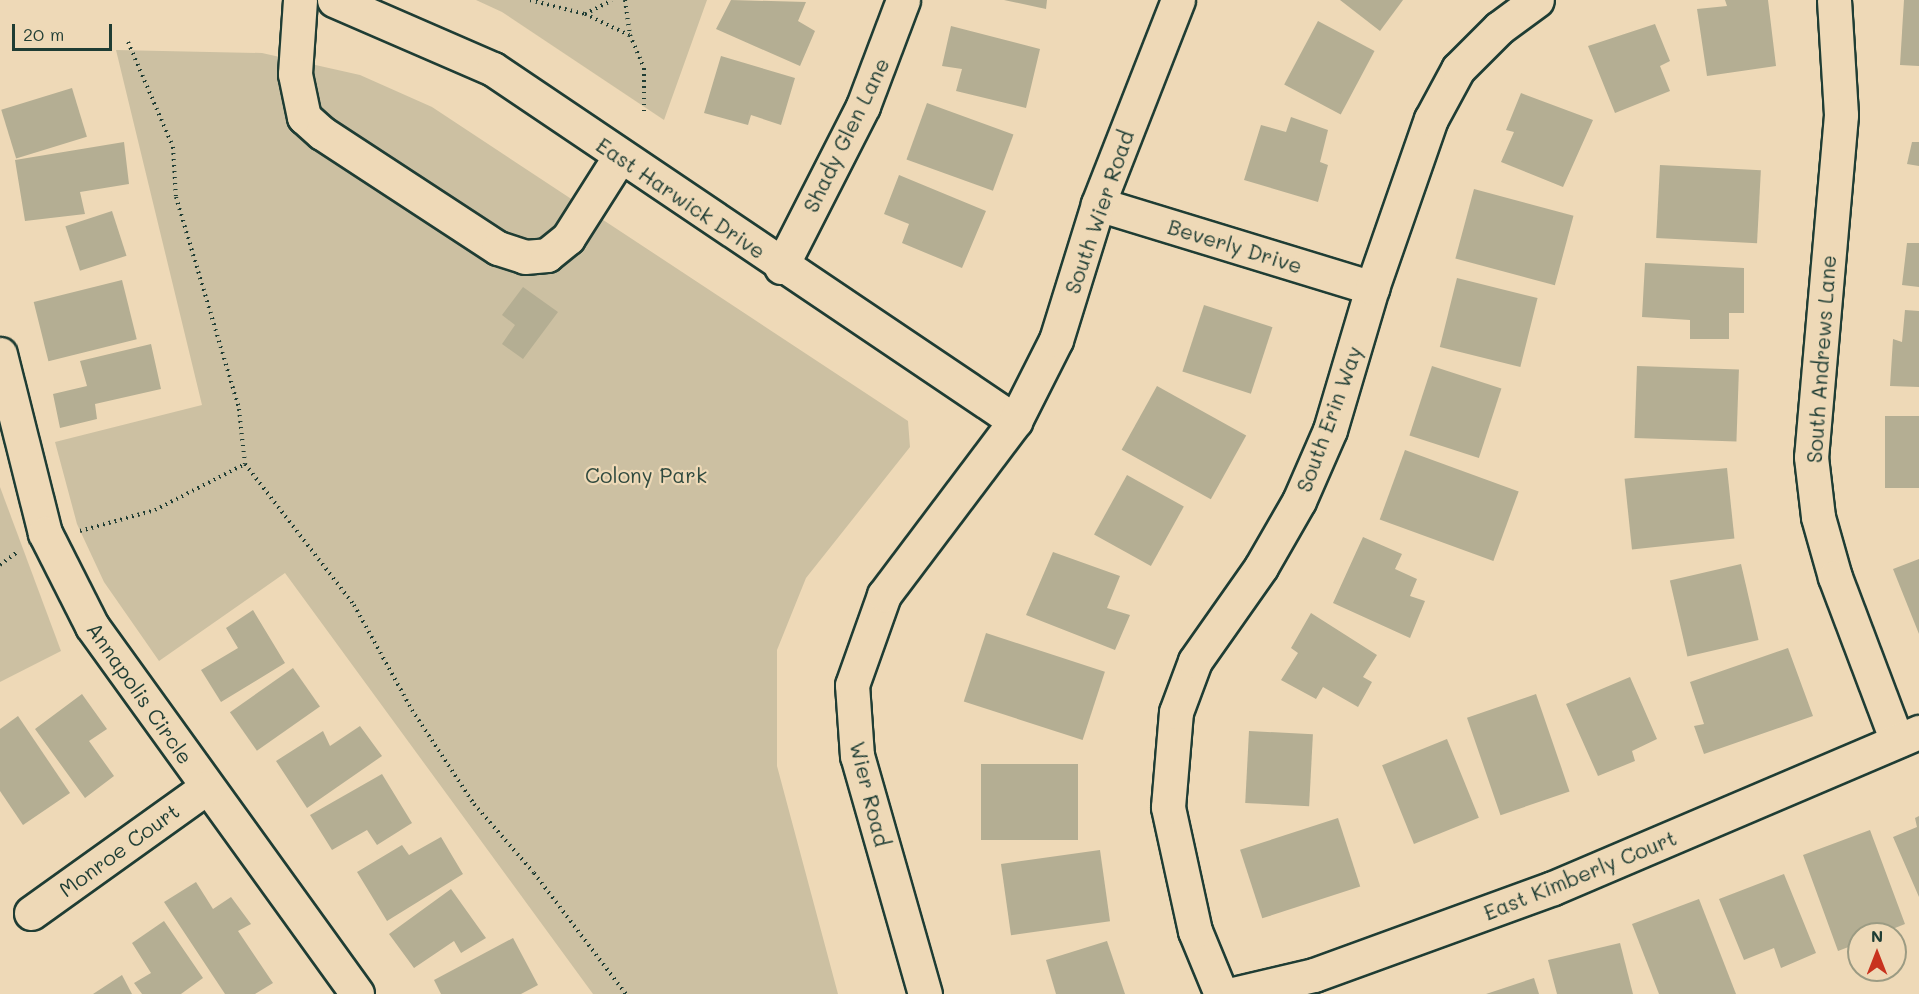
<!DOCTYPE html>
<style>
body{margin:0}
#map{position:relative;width:1919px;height:994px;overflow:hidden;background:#eed9b7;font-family:Mali,sans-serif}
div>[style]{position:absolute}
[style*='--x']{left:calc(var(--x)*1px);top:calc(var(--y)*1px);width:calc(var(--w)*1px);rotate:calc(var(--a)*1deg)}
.green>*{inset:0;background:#ccc0a2}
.building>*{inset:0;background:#b4ae93;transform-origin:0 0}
.path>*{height:4px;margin-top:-2px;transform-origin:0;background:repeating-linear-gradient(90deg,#1f3d34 0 1.5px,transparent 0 6px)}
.roads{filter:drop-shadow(2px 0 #1f3d34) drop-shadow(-2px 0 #1f3d34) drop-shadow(0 2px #1f3d34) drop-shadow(0 -2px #1f3d34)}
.minor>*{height:33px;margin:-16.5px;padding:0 16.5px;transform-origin:16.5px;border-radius:16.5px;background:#eed9b7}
span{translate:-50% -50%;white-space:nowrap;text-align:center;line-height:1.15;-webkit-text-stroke:4.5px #eed9b7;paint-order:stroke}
.street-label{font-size:21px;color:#1f3d34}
.park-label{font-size:21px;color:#304a3f}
.north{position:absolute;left:1847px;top:922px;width:60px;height:60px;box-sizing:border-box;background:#eed9b7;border:2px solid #9b9b83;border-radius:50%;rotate:0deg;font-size:16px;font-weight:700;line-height:24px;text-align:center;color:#1f3d34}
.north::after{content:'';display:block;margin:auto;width:21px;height:27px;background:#c8321e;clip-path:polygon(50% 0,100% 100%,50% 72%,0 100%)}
.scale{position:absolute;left:12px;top:24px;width:100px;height:27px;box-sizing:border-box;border:3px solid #1f3d34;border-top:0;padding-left:8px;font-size:18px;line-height:21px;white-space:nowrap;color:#1f3d34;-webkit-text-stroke:4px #eed9b7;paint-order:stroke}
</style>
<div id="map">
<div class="green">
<i style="clip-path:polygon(476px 0,707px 0,664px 120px,502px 12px)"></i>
<i style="clip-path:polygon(116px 50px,262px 53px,360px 75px,432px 107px,908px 421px,910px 447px,806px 578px,777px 650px,777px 766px,838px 994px,593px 994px,285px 573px,159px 661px,104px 582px,77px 524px,55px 442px,202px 405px)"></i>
<i style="clip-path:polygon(0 487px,61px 651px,0 682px)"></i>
</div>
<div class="building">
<i style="clip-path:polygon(731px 0,806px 2px,798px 21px,815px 31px,800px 66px,716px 29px)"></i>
<i style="clip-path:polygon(1004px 0,1047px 0,1046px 9px)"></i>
<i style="clip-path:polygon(1340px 0,1403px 0,1380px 31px)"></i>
<i style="clip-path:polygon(1725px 0,1768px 0,1776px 66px,1707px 76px,1697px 9px,1727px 6px)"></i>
<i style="clip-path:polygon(1904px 0,1919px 0,1919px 66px,1900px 65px)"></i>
<i style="left:1318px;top:21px;width:64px;height:72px;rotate:28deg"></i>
<i style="clip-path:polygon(1655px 24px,1670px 61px,1660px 66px,1670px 91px,1615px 113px,1588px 46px)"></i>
<i style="clip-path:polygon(951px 26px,1040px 49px,1026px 108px,956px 91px,962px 69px,942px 66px)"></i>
<i style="clip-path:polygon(721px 56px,795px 78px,781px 125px,751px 115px,748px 125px,704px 113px)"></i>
<i style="left:72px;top:88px;width:51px;height:74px;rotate:73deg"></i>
<i style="clip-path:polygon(1521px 93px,1593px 120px,1563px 187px,1501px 162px,1514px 132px,1506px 130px)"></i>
<i style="left:927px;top:103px;width:92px;height:60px;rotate:20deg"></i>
<i style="clip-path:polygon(1291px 117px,1328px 130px,1320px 162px,1328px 165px,1318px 202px,1244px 180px,1261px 125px,1286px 132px)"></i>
<i style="clip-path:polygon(124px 142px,129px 184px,80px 192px,85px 214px,25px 221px,15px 160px)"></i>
<i style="clip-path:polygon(1912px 142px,1919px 142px,1919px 166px,1907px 164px)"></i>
<i style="left:1660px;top:165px;width:101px;height:73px;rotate:3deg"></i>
<i style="clip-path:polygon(899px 175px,986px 211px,962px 268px,902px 243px,909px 224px,884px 214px)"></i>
<i style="left:1474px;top:189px;width:103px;height:72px;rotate:15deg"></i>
<i style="left:112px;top:211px;width:47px;height:49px;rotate:72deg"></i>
<i style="clip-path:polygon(1907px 243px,1919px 243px,1919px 287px,1902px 285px)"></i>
<i style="clip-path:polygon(1645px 263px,1744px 268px,1744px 313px,1729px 313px,1729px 339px,1690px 339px,1690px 320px,1642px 317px)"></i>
<i style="left:1457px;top:278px;width:83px;height:71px;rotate:14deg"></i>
<i style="left:122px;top:280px;width:61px;height:91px;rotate:76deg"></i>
<i style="clip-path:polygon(523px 287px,558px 312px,523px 359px,502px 344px,515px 325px,502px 315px)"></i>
<i style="left:1204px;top:305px;width:72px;height:70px;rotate:18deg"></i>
<i style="clip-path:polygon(1905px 310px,1919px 311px,1919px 387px,1890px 386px,1893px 339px,1902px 342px)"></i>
<i style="clip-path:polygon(151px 344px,161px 389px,95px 404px,97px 419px,60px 428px,53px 394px,87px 386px,80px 361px)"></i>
<i style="left:1432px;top:366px;width:73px;height:73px;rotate:18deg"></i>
<i style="left:1637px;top:366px;width:102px;height:72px;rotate:2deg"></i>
<i style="left:1157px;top:386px;width:102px;height:73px;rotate:29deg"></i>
<i style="left:1919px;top:416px;width:72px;height:34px;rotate:90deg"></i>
<i style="left:1405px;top:450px;width:121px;height:74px;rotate:20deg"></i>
<i style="left:1727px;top:468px;width:71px;height:103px;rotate:84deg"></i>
<i style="left:1127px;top:475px;width:65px;height:68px;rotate:29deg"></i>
<i style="clip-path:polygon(1363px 537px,1402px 554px,1395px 569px,1417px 579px,1410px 596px,1425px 601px,1410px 638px,1333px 603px)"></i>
<i style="clip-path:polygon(1053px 552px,1120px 576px,1107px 608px,1130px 615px,1115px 650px,1026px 615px)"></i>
<i style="clip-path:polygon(1919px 559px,1919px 634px,1893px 569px)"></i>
<i style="left:1741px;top:564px;width:78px;height:73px;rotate:77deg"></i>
<i style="clip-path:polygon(253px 610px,285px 663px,221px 702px,201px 670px,238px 648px,226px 628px)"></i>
<i style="clip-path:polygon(1311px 613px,1377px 655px,1363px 677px,1372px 682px,1358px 707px,1323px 687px,1316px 699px,1281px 680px,1298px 653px,1291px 648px)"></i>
<i style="left:986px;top:633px;width:125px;height:72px;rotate:18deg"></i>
<i style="clip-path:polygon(1788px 648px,1813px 716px,1704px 754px,1694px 726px,1704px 724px,1690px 682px)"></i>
<i style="left:293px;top:668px;width:47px;height:77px;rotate:55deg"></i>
<i style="clip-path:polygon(1630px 677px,1657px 739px,1632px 751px,1635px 761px,1598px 776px,1566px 704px)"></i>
<i style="clip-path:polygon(82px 694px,107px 729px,89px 741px,114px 776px,85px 798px,35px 729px)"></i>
<i style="left:1536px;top:694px;width:103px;height:73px;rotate:71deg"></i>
<i style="clip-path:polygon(18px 716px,70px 793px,23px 825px,0 791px,0 729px)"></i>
<i style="clip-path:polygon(360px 726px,382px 756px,307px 808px,276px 761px,323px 731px,330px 746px)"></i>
<i style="left:1249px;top:731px;width:64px;height:72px;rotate:3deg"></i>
<i style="left:1447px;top:739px;width:85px;height:70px;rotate:68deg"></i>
<i style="left:981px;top:764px;width:97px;height:76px"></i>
<i style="clip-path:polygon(382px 774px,412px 823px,377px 845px,367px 830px,332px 850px,310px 815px)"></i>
<i style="clip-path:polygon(1919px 816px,1919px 897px,1893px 837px,1917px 827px,1915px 818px)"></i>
<i style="left:1338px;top:818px;width:72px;height:103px;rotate:72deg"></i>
<i style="clip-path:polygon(1870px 830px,1905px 924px,1880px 934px,1859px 934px,1859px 943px,1838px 951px,1803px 855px)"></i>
<i style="clip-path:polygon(441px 837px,463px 874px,387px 921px,357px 872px,402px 845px,409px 855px)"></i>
<i style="left:1100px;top:850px;width:72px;height:100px;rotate:82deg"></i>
<i style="clip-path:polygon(1784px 874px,1816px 953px,1781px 968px,1774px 948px,1744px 960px,1719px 899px)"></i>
<i style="clip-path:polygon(196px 882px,213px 909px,231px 897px,251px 924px,238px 931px,273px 983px,255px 994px,225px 994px,164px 902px)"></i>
<i style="clip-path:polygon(451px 889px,486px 938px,461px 953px,454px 941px,414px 968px,389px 934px)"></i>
<i style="clip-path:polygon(1699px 899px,1736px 994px,1659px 994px,1632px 924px)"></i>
<i style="clip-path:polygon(164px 921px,203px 978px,181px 994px,142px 994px,134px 983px,151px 973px,132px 943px)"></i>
<i style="clip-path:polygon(513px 938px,538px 985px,521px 994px,441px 994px,434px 980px)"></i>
<i style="clip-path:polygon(1107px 941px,1125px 994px,1056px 994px,1046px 960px)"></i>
<i style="clip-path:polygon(1620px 943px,1633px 994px,1557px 994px,1548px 960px)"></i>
<i style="clip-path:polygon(122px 975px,132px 994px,93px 994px)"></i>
<i style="clip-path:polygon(1534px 978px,1539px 994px,1486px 994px)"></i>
</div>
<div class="path">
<i style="--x:530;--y:0;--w:57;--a:14.3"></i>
<i style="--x:585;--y:14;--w:30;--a:-27"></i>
<i style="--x:625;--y:0;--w:35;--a:82"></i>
<i style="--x:630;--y:35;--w:36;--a:67"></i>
<i style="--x:644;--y:68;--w:46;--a:90"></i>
<i style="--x:585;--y:14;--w:49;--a:25.5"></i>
<i style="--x:128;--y:42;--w:114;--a:66.8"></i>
<i style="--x:173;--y:147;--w:50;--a:86.6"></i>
<i style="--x:176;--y:197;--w:221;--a:73.4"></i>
<i style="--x:239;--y:409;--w:55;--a:83.8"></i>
<i style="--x:245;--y:464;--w:178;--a:52.3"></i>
<i style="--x:354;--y:605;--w:120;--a:61.1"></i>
<i style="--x:412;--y:710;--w:113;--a:56.6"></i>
<i style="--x:474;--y:804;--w:91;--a:49"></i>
<i style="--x:534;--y:873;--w:152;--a:52.8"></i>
<i style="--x:80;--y:531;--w:78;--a:-15.6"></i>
<i style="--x:155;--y:510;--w:101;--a:-27.1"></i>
<i style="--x:0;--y:565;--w:21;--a:-37"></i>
</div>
<div class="roads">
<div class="minor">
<i style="--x:300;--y:0;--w:74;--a:93.9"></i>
<i style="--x:295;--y:74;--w:44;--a:78.2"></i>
<i style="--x:304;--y:117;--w:24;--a:42"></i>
<i style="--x:322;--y:133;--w:210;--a:33.2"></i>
<i style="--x:498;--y:248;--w:28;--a:18"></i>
<i style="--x:525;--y:257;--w:22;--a:-5"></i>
<i style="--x:547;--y:255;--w:27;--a:-39"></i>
<i style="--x:568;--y:238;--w:97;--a:-57.6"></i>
<i style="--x:334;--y:0;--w:173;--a:23.5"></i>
<i style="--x:493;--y:69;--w:630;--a:33.99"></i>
<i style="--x:1834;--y:0;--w:115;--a:86.5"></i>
<i style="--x:1841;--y:115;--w:343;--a:95"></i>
<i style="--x:1811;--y:457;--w:60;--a:83.3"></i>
<i style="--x:1818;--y:517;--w:62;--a:74.2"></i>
<i style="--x:1835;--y:577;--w:175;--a:69.3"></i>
<i style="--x:1098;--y:204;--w:287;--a:17"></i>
<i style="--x:781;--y:267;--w:181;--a:-63"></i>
<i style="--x:863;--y:106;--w:113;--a:-69.3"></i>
<i style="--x:0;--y:354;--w:185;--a:75.9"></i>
<i style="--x:45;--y:533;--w:104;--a:63.2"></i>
<i style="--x:92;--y:626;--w:453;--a:54.2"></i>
<i style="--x:31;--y:913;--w:216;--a:-35.6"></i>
<i style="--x:925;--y:994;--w:248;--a:-105.9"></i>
<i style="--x:857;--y:756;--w:71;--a:-94"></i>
<i style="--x:852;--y:685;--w:96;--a:-70.4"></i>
<i style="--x:884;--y:595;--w:218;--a:-53"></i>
<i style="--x:1015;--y:421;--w:91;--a:-63.2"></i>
<i style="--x:1056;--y:340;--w:142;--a:-72.8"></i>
<i style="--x:1098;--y:204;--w:219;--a:-68.6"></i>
<i style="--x:1221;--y:994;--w:68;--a:-112.4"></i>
<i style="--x:1195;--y:931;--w:127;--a:-102.3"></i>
<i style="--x:1168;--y:807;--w:95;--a:-85.2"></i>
<i style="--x:1176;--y:712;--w:54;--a:-69.6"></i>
<i style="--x:1195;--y:661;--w:115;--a:-54.9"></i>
<i style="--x:1261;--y:567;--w:76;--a:-60.1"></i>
<i style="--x:1299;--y:501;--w:77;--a:-66.4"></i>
<i style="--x:1330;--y:430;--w:148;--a:-73.5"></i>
<i style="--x:1372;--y:288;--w:179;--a:-70.8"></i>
<i style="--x:1431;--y:119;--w:57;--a:-61.6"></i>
<i style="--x:1458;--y:69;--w:58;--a:-45"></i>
<i style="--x:1499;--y:28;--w:47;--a:-36.4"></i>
<i style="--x:1233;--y:994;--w:83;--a:-13.2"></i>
<i style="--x:1314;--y:975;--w:254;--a:-20"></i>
<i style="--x:1553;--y:888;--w:398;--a:-23.1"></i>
</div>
</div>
<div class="street-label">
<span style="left:846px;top:135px;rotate:-64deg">Shady Glen Lane</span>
<span style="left:681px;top:198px;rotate:34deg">East Harwick Drive</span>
<span style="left:1099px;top:212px;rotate:-71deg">South Wier Road</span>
<span style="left:1235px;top:246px;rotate:17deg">Beverly Drive</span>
<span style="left:1821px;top:359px;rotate:-86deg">South Andrews Lane</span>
<span style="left:1329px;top:419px;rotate:-70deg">South Erin Way</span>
<span style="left:140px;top:693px;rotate:55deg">Annapolis Circle</span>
<span style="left:870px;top:794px;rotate:76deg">Wier Road</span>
<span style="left:119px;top:850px;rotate:-36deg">Monroe Court</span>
<span style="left:1580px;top:875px;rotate:-22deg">East Kimberly Court</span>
</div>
<div class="park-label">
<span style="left:646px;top:475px">Colony Park</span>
</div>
<div class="north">N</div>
<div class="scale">20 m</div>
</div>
